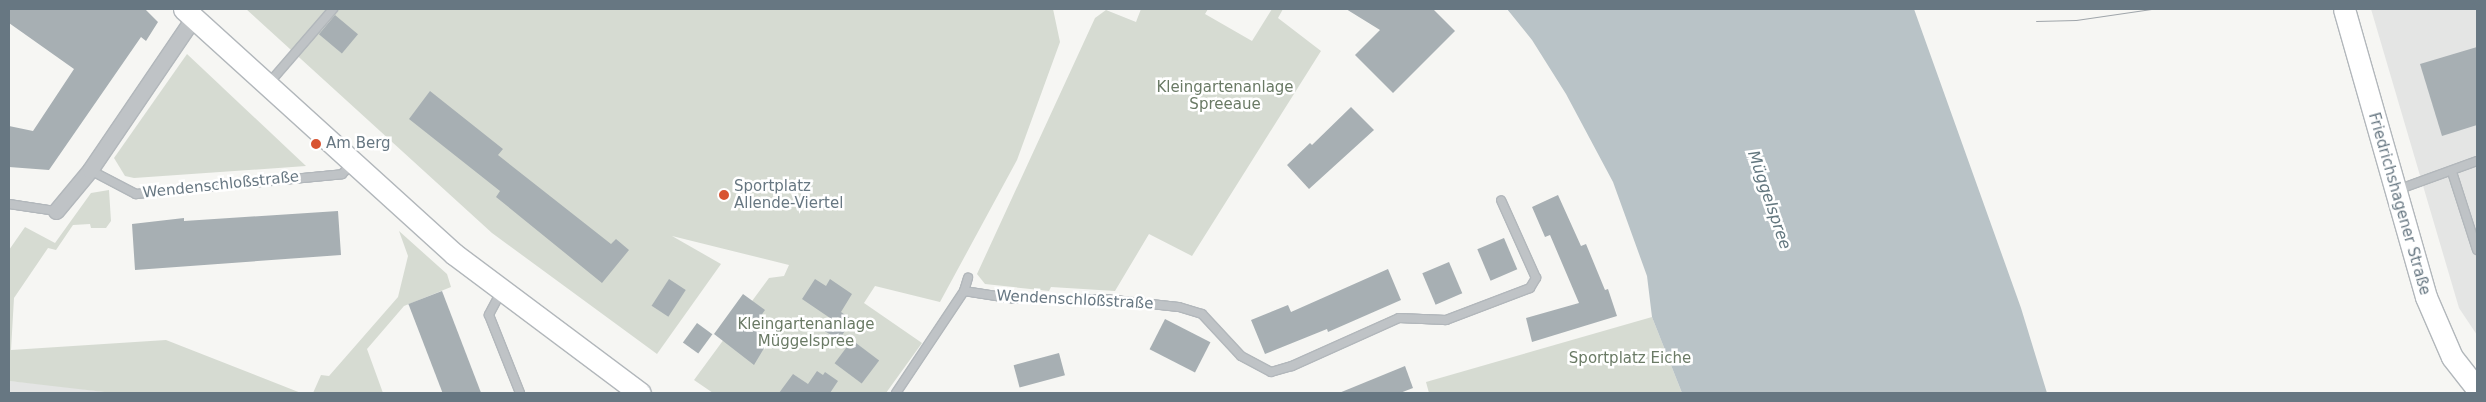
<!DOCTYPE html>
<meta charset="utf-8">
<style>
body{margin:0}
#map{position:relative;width:2486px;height:402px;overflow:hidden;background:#f6f6f3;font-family:"DejaVu Sans",sans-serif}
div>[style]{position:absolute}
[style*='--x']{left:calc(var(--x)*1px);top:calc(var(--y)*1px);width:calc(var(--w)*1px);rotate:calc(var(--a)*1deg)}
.built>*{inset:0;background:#e4e5e4}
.green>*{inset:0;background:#d6dbd2}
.water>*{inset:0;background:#b9c3c7}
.building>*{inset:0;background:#a7afb3;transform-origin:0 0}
.roads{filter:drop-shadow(1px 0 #b2b7bb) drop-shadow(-1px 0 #b2b7bb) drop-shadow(0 1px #b2b7bb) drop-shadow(0 -1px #b2b7bb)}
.lane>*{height:8px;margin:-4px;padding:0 4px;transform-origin:4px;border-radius:4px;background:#bfc3c6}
.street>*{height:15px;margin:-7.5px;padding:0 7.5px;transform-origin:7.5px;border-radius:7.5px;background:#bfc3c6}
.secondary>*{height:21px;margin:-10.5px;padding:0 10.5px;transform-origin:10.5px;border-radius:10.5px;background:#fff}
.tram>*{height:1px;margin:-0.5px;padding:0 0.5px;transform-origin:0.5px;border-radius:0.5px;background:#9fa5aa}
.dots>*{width:14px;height:14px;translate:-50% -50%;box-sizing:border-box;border:2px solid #fff;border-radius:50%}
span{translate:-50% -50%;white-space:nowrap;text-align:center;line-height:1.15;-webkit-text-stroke:5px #fff;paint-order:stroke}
.park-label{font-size:15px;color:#6a7a65}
.poi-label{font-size:15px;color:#677782}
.left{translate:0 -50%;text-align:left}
.street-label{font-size:15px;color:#677782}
.water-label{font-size:16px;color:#63777f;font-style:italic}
.frame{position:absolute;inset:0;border:10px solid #677782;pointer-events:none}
</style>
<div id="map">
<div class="built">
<i style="clip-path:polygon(2371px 9px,2477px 9px,2477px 335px,2459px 308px)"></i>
<i style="clip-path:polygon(9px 381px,52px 385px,113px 393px,9px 393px)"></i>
</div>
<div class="green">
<i style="clip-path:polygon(246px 9px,1053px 9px,1060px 42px,1017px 160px,940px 302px,875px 286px,864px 303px,922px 343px,886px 393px,713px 393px,694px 380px,769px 278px,784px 276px,789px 265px,672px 236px,721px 264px,657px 354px,492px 233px)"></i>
<i style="clip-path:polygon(1141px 9px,1208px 9px,1205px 14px,1252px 41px,1272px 9px,1283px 9px,1278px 18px,1321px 51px,1192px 256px,1149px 234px,1115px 291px,1051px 287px,1049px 291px,985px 284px,977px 274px,1095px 18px,1106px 10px,1136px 22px)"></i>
<i style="clip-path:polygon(187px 54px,306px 166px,134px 178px,125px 176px,114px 158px)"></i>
<i style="clip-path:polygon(109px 190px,111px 221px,106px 228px,91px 228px,90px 224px,73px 225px,56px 250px,48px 248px,14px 298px,11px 350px,166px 340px,301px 393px,113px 393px,9px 381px,9px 250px,25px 227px,55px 243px,91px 193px)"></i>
<i style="clip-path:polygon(399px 231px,447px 274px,451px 287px,404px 306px,367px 349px,383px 393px,313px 393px,321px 375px,329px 376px,398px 297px,408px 256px)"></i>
<i style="clip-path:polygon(1652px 317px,1682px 393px,1429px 393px,1426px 382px)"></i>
</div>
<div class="water">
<i style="clip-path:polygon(1507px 9px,1914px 9px,2021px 308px,2047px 393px,1682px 393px,1652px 317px,1647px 276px,1613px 182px,1566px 94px,1532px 40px)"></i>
</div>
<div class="building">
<i style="clip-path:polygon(9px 9px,145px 9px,158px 22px,146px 41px,141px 37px,49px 170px,9px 167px,9px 126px,33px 131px,74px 69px,9px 23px)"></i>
<i style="clip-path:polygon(1346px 9px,1433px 9px,1455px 31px,1393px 93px,1355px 55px,1380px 30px)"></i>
<i style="left:335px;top:15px;width:30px;height:25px;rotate:40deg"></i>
<i style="clip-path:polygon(2477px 47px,2477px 125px,2442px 136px,2420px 64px)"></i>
<i style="clip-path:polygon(430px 91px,503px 149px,498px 155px,611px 244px,616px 239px,629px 250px,602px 283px,496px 197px,500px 191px,409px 119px)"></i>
<i style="clip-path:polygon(1351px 107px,1374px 130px,1309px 189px,1287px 165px,1310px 143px,1312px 145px)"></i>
<i style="clip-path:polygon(1558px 195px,1581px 246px,1586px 244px,1605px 290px,1608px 289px,1617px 316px,1532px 342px,1526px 318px,1579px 303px,1550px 235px,1545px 237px,1532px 207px)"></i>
<i style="clip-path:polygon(338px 211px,341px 255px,135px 270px,132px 224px,184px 218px,184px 221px)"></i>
<i style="left:1504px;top:238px;width:34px;height:29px;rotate:67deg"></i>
<i style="left:1449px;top:262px;width:34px;height:29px;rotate:67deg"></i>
<i style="clip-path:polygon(1388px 269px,1401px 300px,1328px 332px,1327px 329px,1265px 354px,1251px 320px,1288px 305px,1291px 312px)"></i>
<i style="left:669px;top:279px;width:20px;height:32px;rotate:33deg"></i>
<i style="clip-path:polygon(815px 279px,826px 286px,830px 279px,852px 294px,841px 312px,852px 320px,839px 340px,823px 330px,830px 318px,802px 299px)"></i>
<i style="left:442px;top:291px;width:110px;height:36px;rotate:69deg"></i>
<i style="clip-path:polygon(743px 294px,765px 310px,753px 327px,770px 338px,754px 365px,714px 334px)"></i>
<i style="left:1165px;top:319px;width:51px;height:34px;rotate:27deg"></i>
<i style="left:697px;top:323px;width:19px;height:24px;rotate:36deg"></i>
<i style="left:852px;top:340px;width:34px;height:29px;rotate:37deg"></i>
<i style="left:1059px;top:353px;width:23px;height:47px;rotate:75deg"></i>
<i style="clip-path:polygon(1405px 366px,1413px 388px,1400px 393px,1339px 393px)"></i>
<i style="clip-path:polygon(817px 371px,823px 375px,825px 372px,838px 381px,830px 393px,779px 393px,793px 374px,808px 384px)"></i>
</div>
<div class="roads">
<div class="lane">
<i style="--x:269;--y:83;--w:98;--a:-49.1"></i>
<i style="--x:90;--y:170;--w:52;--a:27.6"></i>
<i style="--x:136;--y:194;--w:207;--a:-5.5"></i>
<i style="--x:342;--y:174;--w:14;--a:-45"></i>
<i style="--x:2452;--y:172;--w:82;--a:72.2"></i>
<i style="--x:2397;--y:190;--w:85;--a:-19.9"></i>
<i style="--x:9;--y:204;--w:48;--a:8.5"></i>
<i style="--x:964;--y:291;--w:52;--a:8.9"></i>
<i style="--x:1015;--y:299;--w:90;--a:0"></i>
<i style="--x:1105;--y:299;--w:74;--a:6.2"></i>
<i style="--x:1179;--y:307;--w:24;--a:17"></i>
<i style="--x:1202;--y:314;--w:57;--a:47.1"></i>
<i style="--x:1241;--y:356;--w:34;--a:28"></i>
<i style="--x:1271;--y:372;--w:22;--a:-16"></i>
<i style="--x:1292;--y:366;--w:117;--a:-24.2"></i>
<i style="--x:1399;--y:318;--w:47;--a:2.4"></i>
<i style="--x:1446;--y:320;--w:90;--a:-20.9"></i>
<i style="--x:1530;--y:288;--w:12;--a:-59"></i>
<i style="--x:1536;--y:278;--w:85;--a:-114.2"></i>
<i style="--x:501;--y:292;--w:26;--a:118"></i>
<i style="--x:489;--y:315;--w:84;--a:68.3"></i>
<i style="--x:896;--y:393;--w:123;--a:-56.3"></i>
<i style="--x:964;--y:291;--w:14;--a:-73"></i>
</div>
<div class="street">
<i style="--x:56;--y:211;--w:53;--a:-50.3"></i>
<i style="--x:90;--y:170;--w:185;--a:-55.8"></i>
</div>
<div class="secondary">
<i style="--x:184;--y:9;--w:365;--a:42.2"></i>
<i style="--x:454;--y:254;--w:232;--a:36.8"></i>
<i style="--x:2344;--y:9;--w:299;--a:74.1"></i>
<i style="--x:2426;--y:297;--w:65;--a:66.6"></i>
<i style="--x:2452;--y:357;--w:41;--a:52"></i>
</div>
</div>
<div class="tram">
<i style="--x:2036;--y:21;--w:40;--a:-1.4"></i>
<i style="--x:2076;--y:20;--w:76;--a:-8.3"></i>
</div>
<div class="dots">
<i style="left:316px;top:144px;background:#d85331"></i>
<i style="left:724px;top:195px;background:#d85331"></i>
</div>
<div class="park-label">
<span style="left:1225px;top:96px">Kleingartenanlage<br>Spreeaue</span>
<span style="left:806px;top:333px">Kleingartenanlage<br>Müggelspree</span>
<span style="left:1630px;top:359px">Sportplatz Eiche</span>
</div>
<div class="poi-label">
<span class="left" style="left:326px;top:144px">Am Berg</span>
<span class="left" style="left:734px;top:195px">Sportplatz<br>Allende-Viertel</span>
</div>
<div class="street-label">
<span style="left:221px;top:185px;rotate:-6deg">Wendenschloßstraße</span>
<span style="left:2399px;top:204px;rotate:74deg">Friedrichshagener Straße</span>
<span style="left:1075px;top:300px;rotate:3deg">Wendenschloßstraße</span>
</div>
<div class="water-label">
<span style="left:1769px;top:200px;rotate:71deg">Müggelspree</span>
</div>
<div class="frame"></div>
</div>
